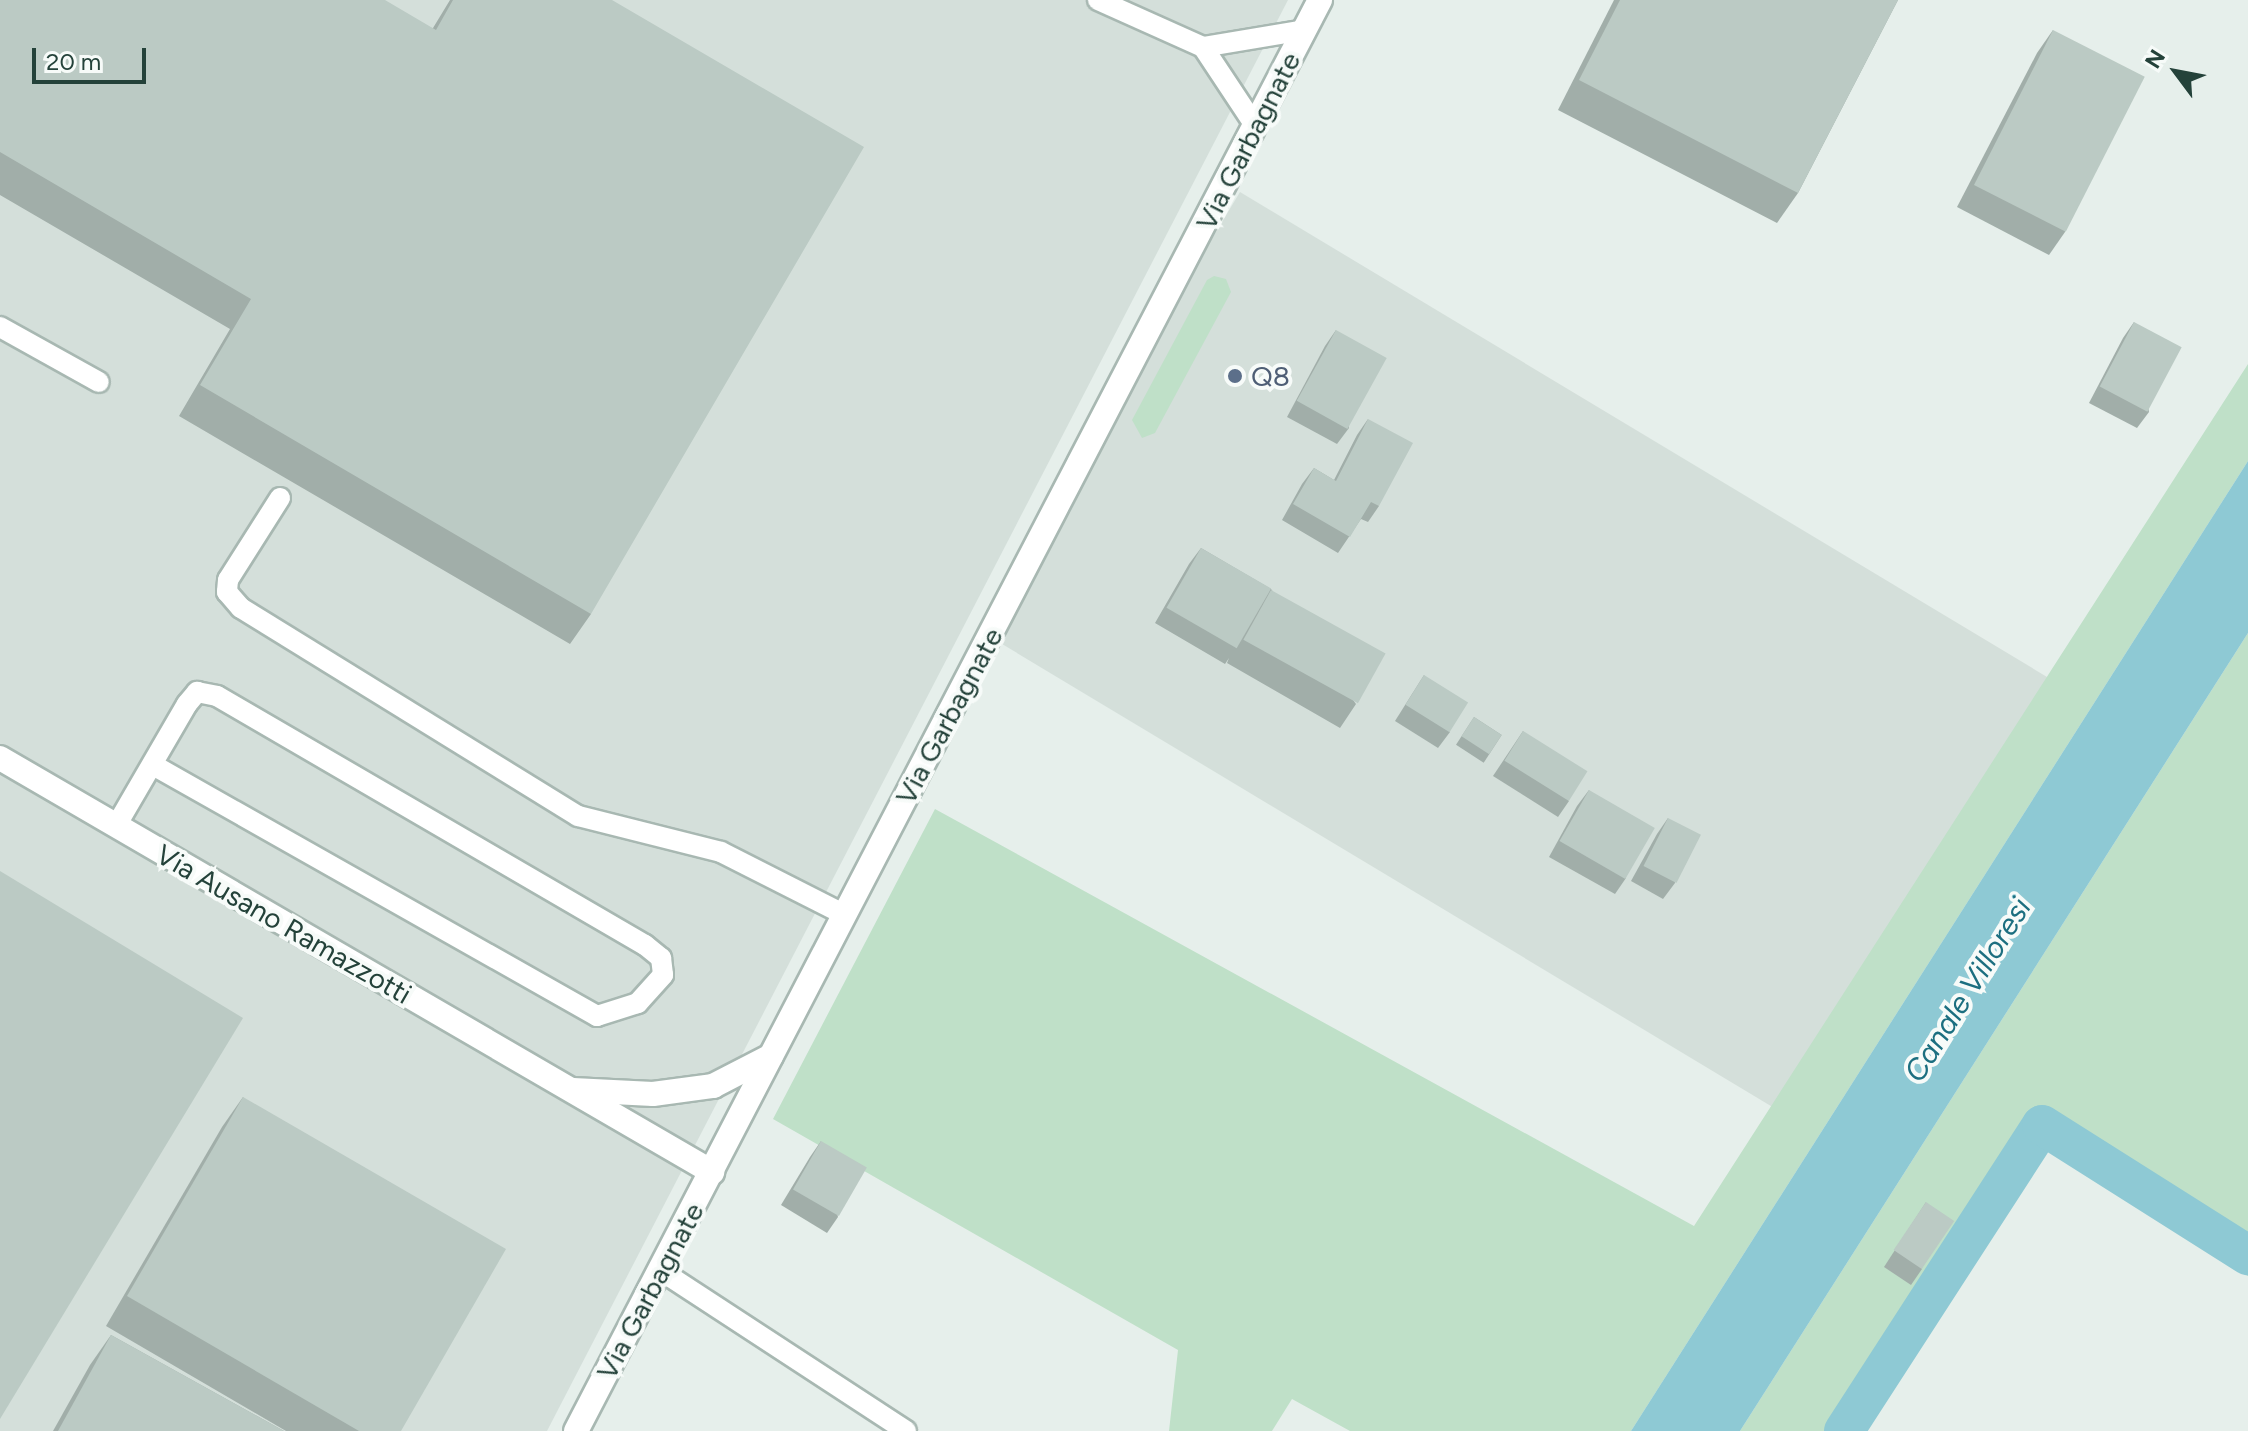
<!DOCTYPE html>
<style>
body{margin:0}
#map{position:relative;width:2248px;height:1431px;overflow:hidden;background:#e6efeb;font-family:Figtree,sans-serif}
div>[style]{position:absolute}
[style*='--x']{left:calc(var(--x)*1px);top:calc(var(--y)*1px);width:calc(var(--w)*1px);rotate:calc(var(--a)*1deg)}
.built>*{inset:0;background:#d4dfda;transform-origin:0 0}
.green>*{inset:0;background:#bfe0c8}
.water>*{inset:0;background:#8ec9d4}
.canal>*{height:40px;margin:-20px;padding:0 20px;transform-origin:20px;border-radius:20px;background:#8ec9d4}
.roads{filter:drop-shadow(2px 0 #a8b8b2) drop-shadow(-2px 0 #a8b8b2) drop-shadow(0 2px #a8b8b2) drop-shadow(0 -2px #a8b8b2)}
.lane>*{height:20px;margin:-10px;padding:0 10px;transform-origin:10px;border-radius:10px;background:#fff}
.street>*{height:24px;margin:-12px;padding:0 12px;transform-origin:12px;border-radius:12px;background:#fff}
.secondary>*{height:24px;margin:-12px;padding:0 12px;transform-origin:12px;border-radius:12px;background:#fff}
.wall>*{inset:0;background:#a1aea9;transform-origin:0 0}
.building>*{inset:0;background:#bbcac4;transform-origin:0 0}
.dots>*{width:22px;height:22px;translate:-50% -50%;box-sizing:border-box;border:4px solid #f7fbf9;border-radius:50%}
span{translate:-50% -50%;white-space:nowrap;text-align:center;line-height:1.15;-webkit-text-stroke:8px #f7fbf9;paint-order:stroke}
.street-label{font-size:28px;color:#24423a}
.service-label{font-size:28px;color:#4e5e75}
.left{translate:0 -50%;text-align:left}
.water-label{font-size:30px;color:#1c6f80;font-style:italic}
.north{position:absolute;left:2136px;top:32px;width:80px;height:80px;-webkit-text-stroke:6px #f7fbf9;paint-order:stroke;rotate:302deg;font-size:22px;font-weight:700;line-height:32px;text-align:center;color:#24423a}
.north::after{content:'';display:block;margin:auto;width:28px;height:36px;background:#24423a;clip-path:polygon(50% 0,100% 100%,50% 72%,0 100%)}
.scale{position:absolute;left:32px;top:48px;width:114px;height:36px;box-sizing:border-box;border:4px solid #24423a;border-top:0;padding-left:10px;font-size:24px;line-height:28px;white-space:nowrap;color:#24423a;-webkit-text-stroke:6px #f7fbf9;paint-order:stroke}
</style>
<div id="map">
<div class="built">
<i style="clip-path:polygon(0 0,1288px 0,547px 1431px,0 1431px)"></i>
<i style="left:1240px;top:192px;width:943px;height:510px;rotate:31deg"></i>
</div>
<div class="green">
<i style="clip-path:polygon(1214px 276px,1226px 279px,1231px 292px,1155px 433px,1142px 438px,1132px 420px,1207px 280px)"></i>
<i style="clip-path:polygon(2248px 364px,2248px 461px,1631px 1431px,1350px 1431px,1292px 1399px,1272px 1431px,1169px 1431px,1178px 1350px,773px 1119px,935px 809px,1694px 1226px)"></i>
<i style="clip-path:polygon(2248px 633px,2248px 1276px,2047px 1149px,1861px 1431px,1740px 1431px)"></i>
</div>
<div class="water">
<i style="clip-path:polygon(2248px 461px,2248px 633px,1740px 1431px,1631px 1431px)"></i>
</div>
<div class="canal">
<i style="--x:1844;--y:1431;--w:364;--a:-57.1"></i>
<i style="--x:2042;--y:1125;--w:244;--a:32.3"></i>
</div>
<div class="roads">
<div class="lane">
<i style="--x:1098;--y:0;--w:115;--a:24.1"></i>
<i style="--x:1203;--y:47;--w:96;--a:56.5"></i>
<i style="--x:1203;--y:47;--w:103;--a:-9.5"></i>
<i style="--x:0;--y:327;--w:113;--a:29.1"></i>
<i style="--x:280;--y:498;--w:97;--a:122.4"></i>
<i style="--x:228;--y:580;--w:12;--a:95"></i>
<i style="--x:227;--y:592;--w:21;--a:49"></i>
<i style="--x:241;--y:608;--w:396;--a:31.7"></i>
<i style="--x:578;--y:816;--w:147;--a:14.1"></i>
<i style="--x:721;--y:852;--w:139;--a:26.9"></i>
<i style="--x:116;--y:826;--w:141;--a:-59.8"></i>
<i style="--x:187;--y:704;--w:16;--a:-50"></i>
<i style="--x:197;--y:692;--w:20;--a:11"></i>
<i style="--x:217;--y:696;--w:495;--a:30.2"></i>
<i style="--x:645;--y:945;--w:21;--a:39"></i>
<i style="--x:661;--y:958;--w:17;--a:83"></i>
<i style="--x:663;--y:975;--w:38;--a:132"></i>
<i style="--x:638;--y:1003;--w:43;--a:162.4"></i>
<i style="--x:597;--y:1016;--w:510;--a:-150.52"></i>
<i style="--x:660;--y:1270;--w:294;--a:33.2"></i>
</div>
<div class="street">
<i style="--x:0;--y:758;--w:824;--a:30.18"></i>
<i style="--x:573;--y:1090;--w:80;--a:2.9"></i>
<i style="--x:653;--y:1094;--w:61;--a:-7.6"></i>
<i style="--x:713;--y:1086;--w:65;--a:-27.3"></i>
</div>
<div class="secondary">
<i style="--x:576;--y:1431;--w:1613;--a:-62.53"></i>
</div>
</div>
<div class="wall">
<i style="clip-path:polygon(0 0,433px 28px,450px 0,612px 0,591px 614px,570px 644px,179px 416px,230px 329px,0 195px)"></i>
<i style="clip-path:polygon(1614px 0,1898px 0,1798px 193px,1777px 223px,1558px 110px)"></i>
<i style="clip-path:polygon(2053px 30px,2065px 232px,2049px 255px,1957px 207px,2037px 53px)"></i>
<i style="clip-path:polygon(2134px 322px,2149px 412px,2137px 428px,2089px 403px,2123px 338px)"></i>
<i style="clip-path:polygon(1336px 330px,1349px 428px,1337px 444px,1287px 417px,1325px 346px)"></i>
<i style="clip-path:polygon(1368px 419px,1379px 506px,1368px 522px,1361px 519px,1338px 553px,1282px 520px,1302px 484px,1314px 468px,1334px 480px,1357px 435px)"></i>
<i style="clip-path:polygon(1201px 548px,1271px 589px,1356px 704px,1340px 728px,1227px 663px,1229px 658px,1225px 664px,1155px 623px,1189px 564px)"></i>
<i style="clip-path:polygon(1424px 675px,1450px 732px,1438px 748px,1395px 721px)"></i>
<i style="left:1474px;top:717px;width:33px;height:33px;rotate:33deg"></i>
<i style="clip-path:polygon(1523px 731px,1569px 801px,1558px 817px,1493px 776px)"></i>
<i style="clip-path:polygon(1589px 790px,1626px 878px,1615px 894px,1549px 857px,1577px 806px)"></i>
<i style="clip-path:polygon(1668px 818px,1675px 883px,1663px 899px,1631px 881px,1657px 834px)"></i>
<i style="clip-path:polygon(243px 1097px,401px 1431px,286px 1431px,106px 1326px,222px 1127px)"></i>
<i style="clip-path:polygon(821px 1141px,838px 1217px,827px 1233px,781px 1205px,810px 1157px)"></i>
<i style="clip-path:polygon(1926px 1202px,1922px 1269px,1911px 1285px,1884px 1267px)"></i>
<i style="clip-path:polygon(111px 1335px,284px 1431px,53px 1431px,90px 1365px)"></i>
</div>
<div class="building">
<i style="clip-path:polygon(0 0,385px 0,436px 30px,453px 0,612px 0,864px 147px,591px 614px,200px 385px,251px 299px,0 152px)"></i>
<i style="clip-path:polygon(1620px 0,1898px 0,1798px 193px,1579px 80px)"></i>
<i style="left:2053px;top:30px;width:103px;height:174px;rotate:27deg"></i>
<i style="left:2134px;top:322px;width:54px;height:73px;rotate:28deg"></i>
<i style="left:1336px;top:330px;width:58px;height:81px;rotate:29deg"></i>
<i style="clip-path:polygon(1368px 419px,1413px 443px,1379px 506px,1371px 502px,1350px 537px,1293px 504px,1314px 468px,1336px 481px)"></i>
<i style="left:1201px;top:548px;width:81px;height:69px;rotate:30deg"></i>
<i style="left:1271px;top:590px;width:131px;height:57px;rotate:29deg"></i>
<i style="left:1424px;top:675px;width:52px;height:35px;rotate:32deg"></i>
<i style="left:1474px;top:717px;width:33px;height:23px;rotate:33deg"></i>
<i style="left:1523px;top:731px;width:76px;height:35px;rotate:32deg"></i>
<i style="left:1589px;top:790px;width:76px;height:59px;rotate:30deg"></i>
<i style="left:1668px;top:818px;width:37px;height:54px;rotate:27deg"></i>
<i style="clip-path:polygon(0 871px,243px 1018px,0 1419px)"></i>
<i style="clip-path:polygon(243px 1097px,506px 1249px,401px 1431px,359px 1431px,127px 1296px)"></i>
<i style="left:821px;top:1141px;width:53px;height:56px;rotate:30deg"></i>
<i style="left:1926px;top:1202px;width:34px;height:58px;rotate:34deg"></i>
<i style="clip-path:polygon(111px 1335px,284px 1431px,58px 1431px)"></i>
</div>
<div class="dots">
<i style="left:1235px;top:376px;background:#5c6f8a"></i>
</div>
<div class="street-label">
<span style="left:1248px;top:141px;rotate:-63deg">Via Garbagnate</span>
<span style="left:949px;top:716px;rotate:-62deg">Via Garbagnate</span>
<span style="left:284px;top:924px;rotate:30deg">Via Ausano Ramazzotti</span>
<span style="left:650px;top:1291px;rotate:-62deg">Via Garbagnate</span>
</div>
<div class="service-label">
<span class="left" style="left:1251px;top:376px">Q8</span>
</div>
<div class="water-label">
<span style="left:1968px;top:990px;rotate:-58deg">Canale Villoresi</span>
</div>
<div class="north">N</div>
<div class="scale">20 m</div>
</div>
